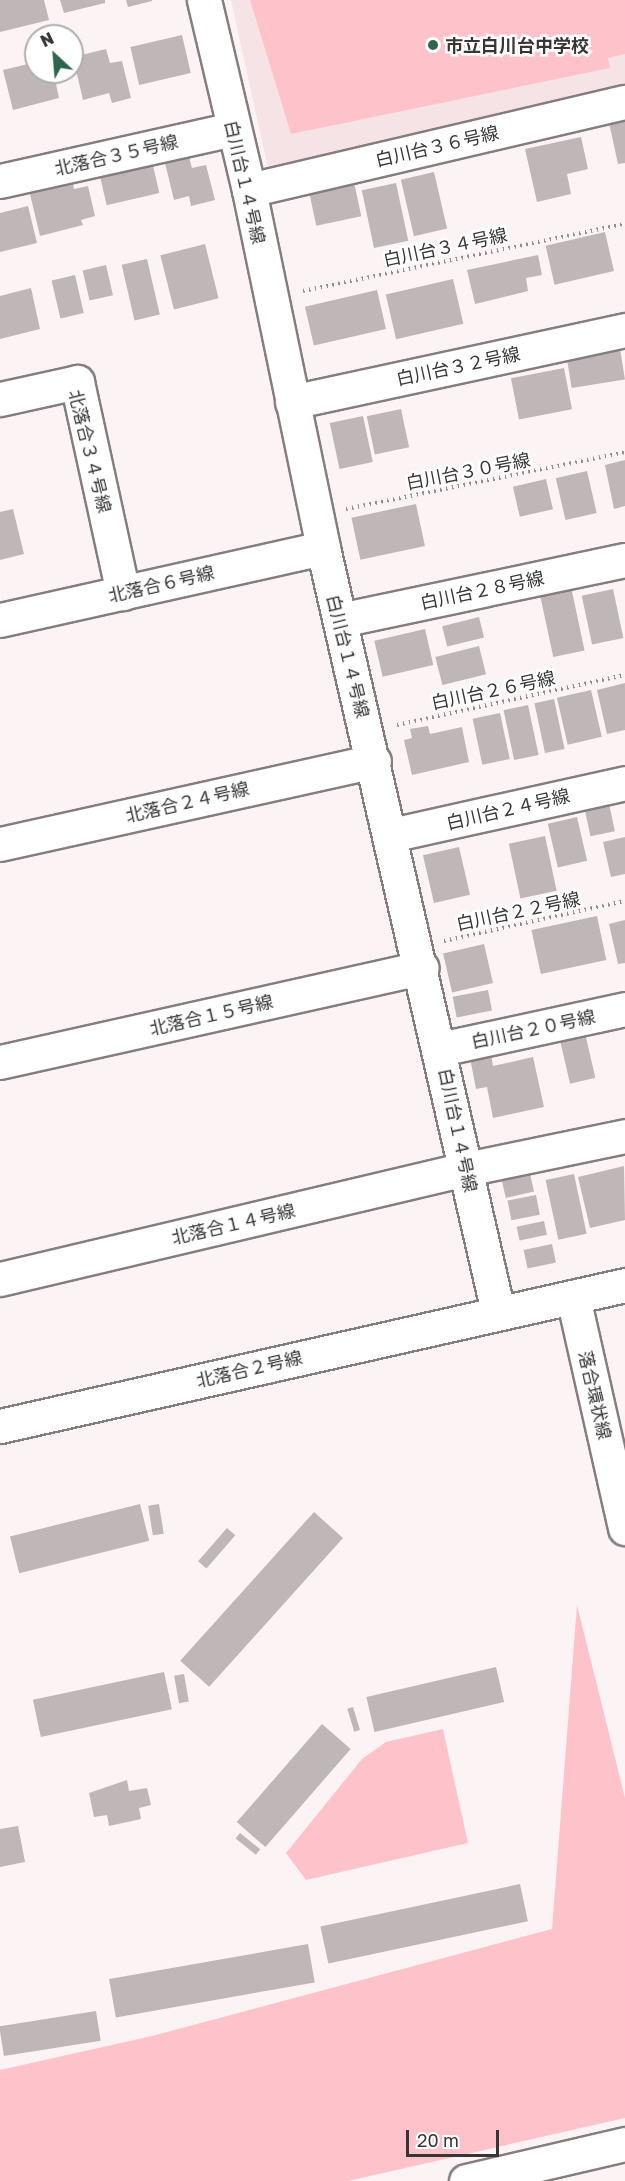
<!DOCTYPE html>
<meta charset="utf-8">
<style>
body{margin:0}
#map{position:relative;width:625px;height:2181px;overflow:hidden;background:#fcf3f4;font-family:"Golos Text","Noto Sans JP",sans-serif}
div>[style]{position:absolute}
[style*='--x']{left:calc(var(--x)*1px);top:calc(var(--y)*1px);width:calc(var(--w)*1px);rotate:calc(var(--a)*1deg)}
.built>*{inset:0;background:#f5e3e5}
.green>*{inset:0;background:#fec3ca}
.building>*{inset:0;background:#bfb7b7;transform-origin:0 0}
.path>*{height:4px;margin-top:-2px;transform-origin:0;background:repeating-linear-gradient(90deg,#948e8f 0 1.5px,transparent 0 6px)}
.roads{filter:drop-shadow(2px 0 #857d7e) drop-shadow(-2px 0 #857d7e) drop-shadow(0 2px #857d7e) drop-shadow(0 -2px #857d7e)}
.minor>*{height:33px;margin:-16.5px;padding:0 16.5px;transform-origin:16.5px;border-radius:16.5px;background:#fff}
.tertiary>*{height:33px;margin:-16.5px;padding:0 16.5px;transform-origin:16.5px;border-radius:16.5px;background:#fff}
.dots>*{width:16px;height:16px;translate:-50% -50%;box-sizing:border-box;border:3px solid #fff;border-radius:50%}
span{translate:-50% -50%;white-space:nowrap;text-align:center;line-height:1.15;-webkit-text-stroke:5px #fff;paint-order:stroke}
.poi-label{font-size:18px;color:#383535;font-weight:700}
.left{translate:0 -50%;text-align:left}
.street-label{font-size:18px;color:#383535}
.north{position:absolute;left:24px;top:24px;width:60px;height:60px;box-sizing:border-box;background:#fff;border:2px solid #afaeae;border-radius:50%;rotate:334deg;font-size:16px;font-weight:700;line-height:24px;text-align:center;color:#383535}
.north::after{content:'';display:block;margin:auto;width:21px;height:27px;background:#2f654b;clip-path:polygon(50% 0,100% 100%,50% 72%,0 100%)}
.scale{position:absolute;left:406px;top:2130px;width:93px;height:27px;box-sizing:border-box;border:3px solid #383535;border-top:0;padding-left:8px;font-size:18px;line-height:21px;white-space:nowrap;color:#383535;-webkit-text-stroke:4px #fff;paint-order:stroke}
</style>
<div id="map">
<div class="built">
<i style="clip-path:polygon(231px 0,625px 0,625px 90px,268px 168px)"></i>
</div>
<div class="green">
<i style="clip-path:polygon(250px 0,625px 0,625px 54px,608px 58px,610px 68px,291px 134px)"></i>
<i style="clip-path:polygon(577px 1605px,625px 1798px,625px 2118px,348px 2181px,0 2181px,0 2070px,152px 2036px,552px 1929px)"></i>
<i style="clip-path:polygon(443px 1729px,468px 1843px,306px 1880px,286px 1853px,362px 1759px,386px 1742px)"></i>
</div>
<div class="building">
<i style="clip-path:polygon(0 0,44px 0,49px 20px,0 32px)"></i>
<i style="clip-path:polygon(60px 0,105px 0,105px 3px,64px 13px)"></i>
<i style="clip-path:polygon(126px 0,152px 0,152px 1px,128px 7px)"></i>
<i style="left:182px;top:35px;width:39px;height:53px;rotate:77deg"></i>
<i style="clip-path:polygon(106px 49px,110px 63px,122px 61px,131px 98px,112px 103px,109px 93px,83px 100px,73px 57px)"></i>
<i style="clip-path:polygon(36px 62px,36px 72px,66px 72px,67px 76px,55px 79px,59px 98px,13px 110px,3px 70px)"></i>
<i style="clip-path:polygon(625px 114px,625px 163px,618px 164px,608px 118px)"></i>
<i style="clip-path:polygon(581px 137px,588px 169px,567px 174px,571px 194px,537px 202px,525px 149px)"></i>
<i style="left:151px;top:157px;width:37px;height:54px;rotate:77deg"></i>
<i style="clip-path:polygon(189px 157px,192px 168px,206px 165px,215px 200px,191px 206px,189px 196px,174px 200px,165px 163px)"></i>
<i style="left:434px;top:172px;width:58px;height:34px;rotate:77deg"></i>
<i style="left:354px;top:182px;width:35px;height:46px;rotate:78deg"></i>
<i style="left:396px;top:183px;width:59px;height:35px;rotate:78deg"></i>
<i style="clip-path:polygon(73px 184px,74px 189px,88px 186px,95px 216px,81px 220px,83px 225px,40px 236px,30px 194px)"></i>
<i style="clip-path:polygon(28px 206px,37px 243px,0 252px,0 213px)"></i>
<i style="left:605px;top:232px;width:40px;height:61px;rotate:77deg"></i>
<i style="left:205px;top:244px;width:56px;height:46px;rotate:76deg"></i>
<i style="clip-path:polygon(538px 255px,542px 275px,526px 278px,528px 291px,475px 304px,467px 270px)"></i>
<i style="left:147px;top:259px;width:57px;height:26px;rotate:77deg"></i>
<i style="left:106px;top:265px;width:31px;height:24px;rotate:77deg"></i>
<i style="left:75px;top:275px;width:39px;height:24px;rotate:77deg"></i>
<i style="left:453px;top:279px;width:46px;height:69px;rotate:77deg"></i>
<i style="clip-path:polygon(31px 288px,40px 329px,0 339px,0 296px)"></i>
<i style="left:377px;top:290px;width:40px;height:74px;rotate:77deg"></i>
<i style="left:619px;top:342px;width:38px;height:54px;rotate:81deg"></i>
<i style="left:564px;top:368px;width:42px;height:54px;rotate:79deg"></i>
<i style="left:401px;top:409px;width:39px;height:35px;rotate:78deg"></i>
<i style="left:363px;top:416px;width:47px;height:34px;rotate:78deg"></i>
<i style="clip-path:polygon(625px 460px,625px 506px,614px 509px,605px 465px)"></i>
<i style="left:587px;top:471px;width:43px;height:32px;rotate:77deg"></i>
<i style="left:546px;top:479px;width:31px;height:34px;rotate:77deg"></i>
<i style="left:416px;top:504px;width:43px;height:66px;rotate:78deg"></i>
<i style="clip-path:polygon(13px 509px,24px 554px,0 560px,0 512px)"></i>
<i style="left:570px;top:582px;width:70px;height:32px;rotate:78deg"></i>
<i style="left:613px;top:589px;width:50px;height:32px;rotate:78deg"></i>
<i style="left:479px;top:617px;width:21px;height:38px;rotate:76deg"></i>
<i style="left:425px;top:629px;width:37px;height:52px;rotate:77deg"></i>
<i style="left:479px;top:646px;width:29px;height:45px;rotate:76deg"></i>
<i style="clip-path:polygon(625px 683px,625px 730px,607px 734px,597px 690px)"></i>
<i style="left:591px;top:690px;width:48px;height:35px;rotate:77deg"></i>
<i style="left:554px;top:699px;width:51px;height:20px;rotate:78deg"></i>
<i style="left:528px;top:705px;width:51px;height:25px;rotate:78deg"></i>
<i style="left:500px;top:713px;width:47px;height:28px;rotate:78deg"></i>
<i style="clip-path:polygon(428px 726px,430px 734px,462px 727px,469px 762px,412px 775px,404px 740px,412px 738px,410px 729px)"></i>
<i style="left:607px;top:794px;width:38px;height:25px;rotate:78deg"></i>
<i style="left:577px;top:817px;width:45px;height:30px;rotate:77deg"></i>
<i style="left:545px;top:836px;width:56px;height:37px;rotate:78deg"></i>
<i style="clip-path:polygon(625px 837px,625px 874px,611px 877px,603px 842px)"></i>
<i style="left:459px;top:847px;width:49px;height:37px;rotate:77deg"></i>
<i style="left:597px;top:916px;width:45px;height:67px;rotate:78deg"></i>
<i style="clip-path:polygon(625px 920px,625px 963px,618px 964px,609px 924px)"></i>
<i style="left:484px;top:944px;width:40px;height:42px;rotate:77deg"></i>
<i style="left:488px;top:990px;width:21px;height:36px;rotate:79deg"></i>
<i style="left:585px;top:1033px;width:46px;height:26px;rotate:77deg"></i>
<i style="clip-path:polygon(491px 1054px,493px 1066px,533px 1057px,544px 1107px,493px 1118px,487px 1087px,476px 1089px,470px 1058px)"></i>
<i style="clip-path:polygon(624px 1166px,625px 1220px,590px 1228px,578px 1177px)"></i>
<i style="left:530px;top:1174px;width:18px;height:29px;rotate:77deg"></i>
<i style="left:574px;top:1174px;width:61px;height:29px;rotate:78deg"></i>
<i style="left:536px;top:1195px;width:20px;height:29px;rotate:79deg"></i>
<i style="left:544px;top:1221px;width:14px;height:28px;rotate:78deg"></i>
<i style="left:552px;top:1244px;width:19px;height:29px;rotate:78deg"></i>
<i style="left:140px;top:1504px;width:38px;height:134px;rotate:76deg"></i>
<i style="left:159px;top:1504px;width:30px;height:11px;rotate:81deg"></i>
<i style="left:314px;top:1512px;width:39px;height:200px;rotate:42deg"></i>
<i style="left:227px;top:1528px;width:11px;height:44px;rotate:41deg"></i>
<i style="left:496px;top:1667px;width:36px;height:133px;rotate:77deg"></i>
<i style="left:164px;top:1672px;width:38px;height:134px;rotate:78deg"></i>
<i style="left:184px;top:1674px;width:28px;height:10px;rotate:80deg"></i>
<i style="left:353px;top:1707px;width:24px;height:6px;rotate:73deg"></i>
<i style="left:322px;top:1724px;width:38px;height:130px;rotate:41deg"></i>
<i style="clip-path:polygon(127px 1780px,129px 1791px,147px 1788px,151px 1805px,139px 1808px,141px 1819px,109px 1826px,107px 1815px,94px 1817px,89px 1793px)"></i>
<i style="clip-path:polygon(18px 1826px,25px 1862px,0 1867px,0 1829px)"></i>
<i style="left:240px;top:1833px;width:26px;height:7px;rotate:39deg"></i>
<i style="left:520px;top:1884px;width:38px;height:204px;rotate:78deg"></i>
<i style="left:308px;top:1944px;width:39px;height:202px;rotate:80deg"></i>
<i style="left:96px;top:2011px;width:30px;height:98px;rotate:81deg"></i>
</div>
<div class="path">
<i style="--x:303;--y:291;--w:329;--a:-11.8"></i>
<i style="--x:346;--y:509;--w:285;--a:-11.5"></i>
<i style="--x:397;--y:725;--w:233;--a:-12.4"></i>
<i style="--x:444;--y:941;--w:185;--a:-12.5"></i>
</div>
<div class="roads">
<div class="minor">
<i style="--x:204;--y:0;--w:195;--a:76.7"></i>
<i style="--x:249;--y:190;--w:366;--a:78.3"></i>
<i style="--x:323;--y:548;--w:784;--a:77.1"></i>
<i style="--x:0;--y:181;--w:238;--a:-12.6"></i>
<i style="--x:249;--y:190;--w:386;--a:-13.2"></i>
<i style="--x:0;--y:399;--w:79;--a:-12.4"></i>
<i style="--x:77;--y:382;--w:216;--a:77.7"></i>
<i style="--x:292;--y:402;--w:341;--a:-12.2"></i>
<i style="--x:0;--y:620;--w:331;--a:-12.6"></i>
<i style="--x:340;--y:620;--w:291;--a:-11.9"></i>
<i style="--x:391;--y:835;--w:240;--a:-12.5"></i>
<i style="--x:0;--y:844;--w:383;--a:-12.5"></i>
<i style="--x:440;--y:1049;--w:189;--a:-12.2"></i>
<i style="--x:0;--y:1062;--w:432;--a:-12.6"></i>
<i style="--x:0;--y:1279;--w:479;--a:-13.3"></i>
<i style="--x:466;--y:1169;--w:162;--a:-11.7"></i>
</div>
<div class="tertiary">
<i style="--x:573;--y:1297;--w:237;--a:77.3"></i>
<i style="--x:0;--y:1426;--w:641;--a:-12.71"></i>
<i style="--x:466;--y:2181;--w:163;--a:-13.1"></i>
</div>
</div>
<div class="dots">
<i style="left:433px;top:45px;background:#2f654b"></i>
</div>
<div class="poi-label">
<span class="left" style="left:445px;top:45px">市立白川台中学校</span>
</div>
<div class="street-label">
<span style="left:437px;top:146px;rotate:-13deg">白川台３６号線</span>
<span style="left:116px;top:155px;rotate:-13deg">北落合３５号線</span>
<span style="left:245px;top:182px;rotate:77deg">白川台１４号線</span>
<span style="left:445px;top:247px;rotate:-12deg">白川台３４号線</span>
<span style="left:458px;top:366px;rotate:-12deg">白川台３２号線</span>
<span style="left:90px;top:451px;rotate:76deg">北落合３４号線</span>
<span style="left:468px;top:471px;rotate:-11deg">白川台３０号線</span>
<span style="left:161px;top:584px;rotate:-13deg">北落合６号線</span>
<span style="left:482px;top:590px;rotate:-12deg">白川台２８号線</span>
<span style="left:348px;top:656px;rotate:76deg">白川台１４号線</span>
<span style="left:493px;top:690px;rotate:-12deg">白川台２６号線</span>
<span style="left:187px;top:802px;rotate:-13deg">北落合２４号線</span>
<span style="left:508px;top:809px;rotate:-13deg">白川台２４号線</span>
<span style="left:518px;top:911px;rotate:-12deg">白川台２２号線</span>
<span style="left:211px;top:1015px;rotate:-13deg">北落合１５号線</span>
<span style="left:533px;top:1029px;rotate:-12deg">白川台２０号線</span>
<span style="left:458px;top:1130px;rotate:78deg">白川台１４号線</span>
<span style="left:233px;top:1224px;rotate:-13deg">北落合１４号線</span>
<span style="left:249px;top:1369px;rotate:-13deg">北落合２号線</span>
<span style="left:595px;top:1395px;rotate:77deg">落合環状線</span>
</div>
<div class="north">N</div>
<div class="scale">20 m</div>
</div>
